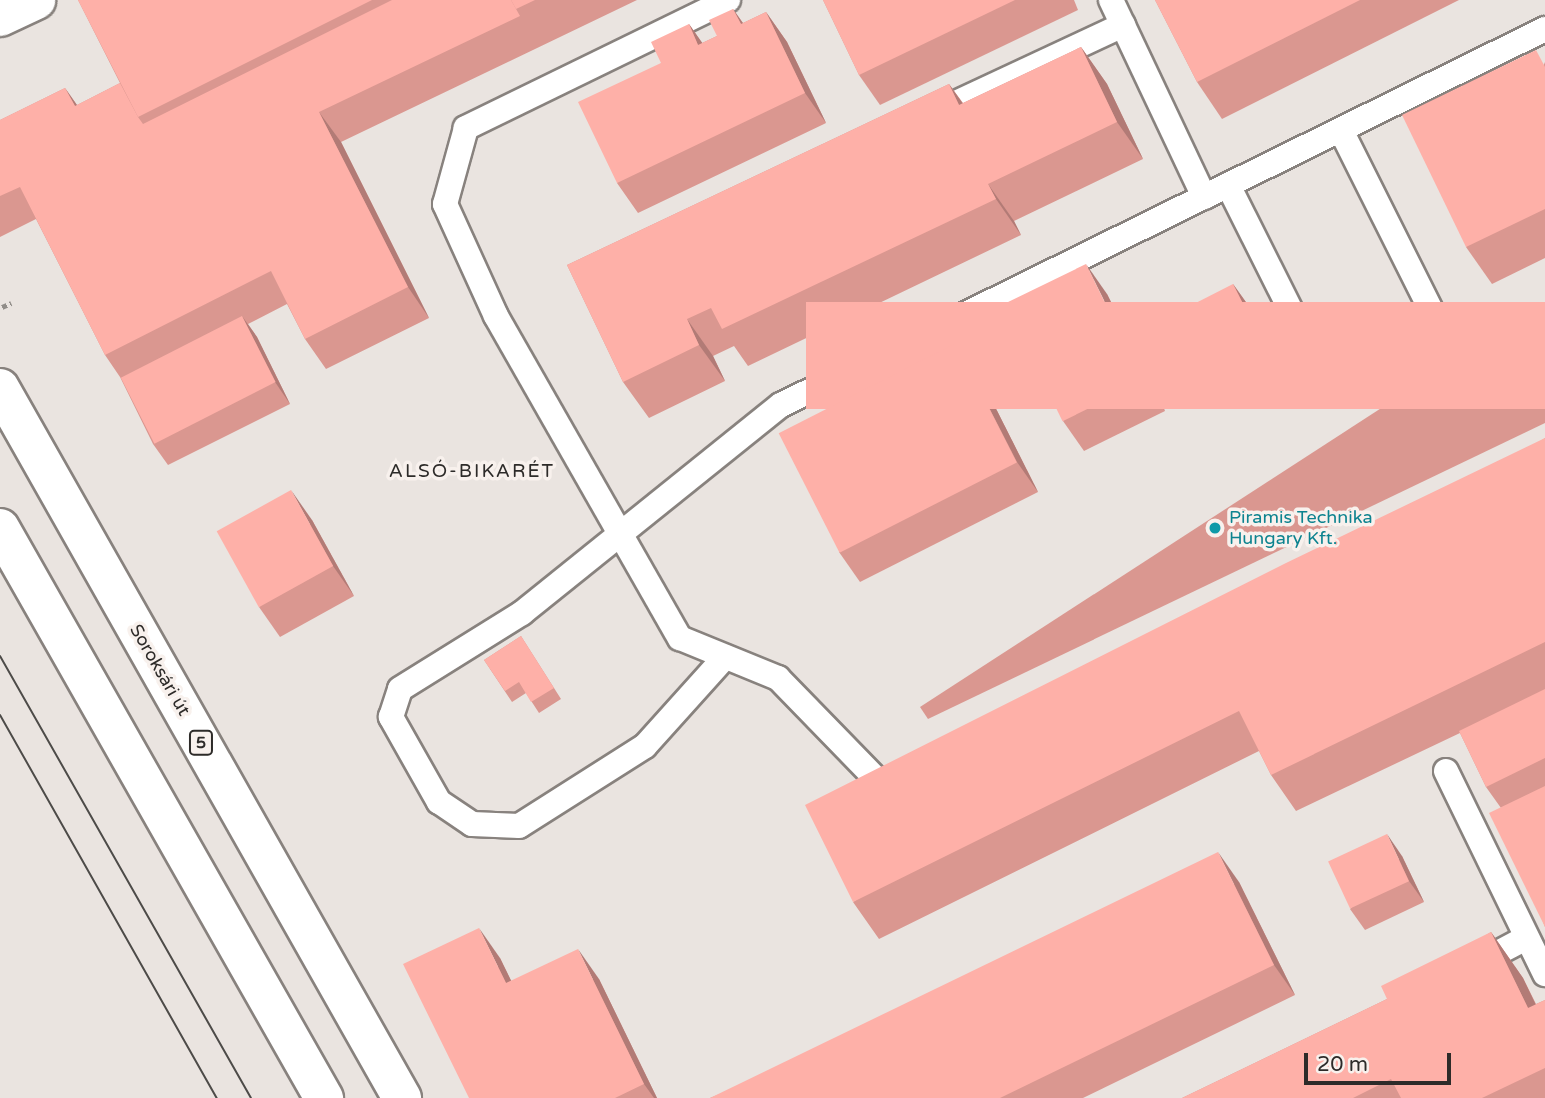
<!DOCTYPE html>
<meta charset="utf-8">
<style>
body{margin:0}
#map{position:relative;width:1545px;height:1098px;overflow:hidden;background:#eae4e0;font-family:"Varela Round",sans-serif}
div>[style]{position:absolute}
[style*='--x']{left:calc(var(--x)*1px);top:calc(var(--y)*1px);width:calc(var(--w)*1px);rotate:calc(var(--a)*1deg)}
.path>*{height:4.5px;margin-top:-2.25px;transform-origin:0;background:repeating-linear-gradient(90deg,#918d89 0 5px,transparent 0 8.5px)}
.roads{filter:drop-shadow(2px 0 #88827e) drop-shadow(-2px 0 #88827e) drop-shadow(0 2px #88827e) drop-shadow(0 -2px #88827e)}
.service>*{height:24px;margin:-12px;padding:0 12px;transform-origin:12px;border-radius:12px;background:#fff}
.minor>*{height:38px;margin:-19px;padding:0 19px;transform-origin:19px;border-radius:19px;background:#fff}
.primary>*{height:38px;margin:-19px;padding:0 19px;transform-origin:19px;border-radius:19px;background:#fff}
.tram>*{height:2px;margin:-1px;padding:0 1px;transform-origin:1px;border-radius:1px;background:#4d4b48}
.wall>*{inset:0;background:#da9790}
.shaded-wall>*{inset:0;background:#b27b76}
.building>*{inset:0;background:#feb0a8;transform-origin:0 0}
.dots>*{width:19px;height:19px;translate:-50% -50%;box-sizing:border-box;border:4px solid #f8f1ed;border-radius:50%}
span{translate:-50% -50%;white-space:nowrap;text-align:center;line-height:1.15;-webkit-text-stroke:7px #f8f1ed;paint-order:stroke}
.shield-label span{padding:2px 5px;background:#f8f1ed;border:2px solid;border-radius:5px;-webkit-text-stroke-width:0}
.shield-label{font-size:16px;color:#2d2b29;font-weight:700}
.culture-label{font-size:18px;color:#0d838f}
.left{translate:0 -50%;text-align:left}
.street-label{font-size:18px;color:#2d2b29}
.neighbourhood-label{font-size:19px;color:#2d2b29;letter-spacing:2px}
.scale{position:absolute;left:1304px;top:1053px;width:147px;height:32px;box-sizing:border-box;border:4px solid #2d2b29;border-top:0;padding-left:9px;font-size:21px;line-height:24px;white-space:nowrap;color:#2d2b29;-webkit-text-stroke:5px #f8f1ed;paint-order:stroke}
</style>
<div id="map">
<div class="path">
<i style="--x:2;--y:307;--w:10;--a:-24"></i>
</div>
<div class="roads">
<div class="service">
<i style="--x:728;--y:0;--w:292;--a:154"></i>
<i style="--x:466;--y:128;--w:79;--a:105.4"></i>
<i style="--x:445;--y:204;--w:123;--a:65.5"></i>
<i style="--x:496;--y:316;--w:371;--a:60.3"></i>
<i style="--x:680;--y:638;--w:106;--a:22.2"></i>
<i style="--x:778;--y:678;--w:148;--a:45.8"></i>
<i style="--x:881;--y:784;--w:14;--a:-25"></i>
<i style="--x:1111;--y:0;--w:218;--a:64.7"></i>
<i style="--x:930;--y:115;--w:213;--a:-25"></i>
<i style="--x:1228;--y:185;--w:208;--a:63.4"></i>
<i style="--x:1321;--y:371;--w:126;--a:-26"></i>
<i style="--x:1434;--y:316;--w:208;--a:-116.6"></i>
<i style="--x:725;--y:657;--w:120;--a:132"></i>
<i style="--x:645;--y:746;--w:149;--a:147.6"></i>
<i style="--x:519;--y:826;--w:47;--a:-177.6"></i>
<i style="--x:472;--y:824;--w:40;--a:-146"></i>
<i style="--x:439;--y:802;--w:98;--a:-119.5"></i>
<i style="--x:391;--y:717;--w:29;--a:-72"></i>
<i style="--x:400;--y:689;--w:144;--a:-31.9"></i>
<i style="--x:522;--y:613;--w:332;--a:-38.8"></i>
<i style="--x:781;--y:405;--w:852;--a:-26.2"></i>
<i style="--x:1446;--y:771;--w:226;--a:64"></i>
<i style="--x:1473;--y:966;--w:58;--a:-27.9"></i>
</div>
<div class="minor">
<i style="--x:0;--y:17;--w:40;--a:-25"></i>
</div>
<div class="primary">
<i style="--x:0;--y:388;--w:816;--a:60.48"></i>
<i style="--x:0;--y:528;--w:656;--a:60.39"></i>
</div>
</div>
<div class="tram">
<i style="--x:0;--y:656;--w:508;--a:60.41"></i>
<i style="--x:0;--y:715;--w:440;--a:60.5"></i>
</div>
<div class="wall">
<i style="clip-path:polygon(78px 0,637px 0,341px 142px,429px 318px,326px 369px,305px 339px,287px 304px,248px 324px,257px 337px,290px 404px,168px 465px,153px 444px,120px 377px,105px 355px,36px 219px,0 237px,0 120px,65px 88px,77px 105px,120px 83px)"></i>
<i style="clip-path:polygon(823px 0,1074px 0,1078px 10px,880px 105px,859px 75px)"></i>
<i style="clip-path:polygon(1155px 0,1459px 0,1222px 119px,1197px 82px)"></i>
<i style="clip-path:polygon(733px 9px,743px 23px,766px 12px,787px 42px,826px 123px,638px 213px,617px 183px,661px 63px,689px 24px,702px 43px,717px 36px)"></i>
<i style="clip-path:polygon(1081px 47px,1107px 84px,1143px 159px,1014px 221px,1021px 235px,748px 366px,734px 346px,713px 356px,725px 381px,649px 418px,623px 382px,567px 265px,949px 84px,963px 103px)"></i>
<i style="clip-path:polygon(1545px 62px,1545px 258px,1492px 284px,1466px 247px)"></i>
<i style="clip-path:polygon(1233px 284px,1248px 305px,1284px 377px,1239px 399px,1224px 377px)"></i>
<i style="clip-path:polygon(1107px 294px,1165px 411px,1084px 451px,1063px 421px)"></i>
<i style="clip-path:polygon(1545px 302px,1545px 423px,928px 719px,920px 707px)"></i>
<i style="clip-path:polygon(978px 373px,1038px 492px,860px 582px,839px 552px)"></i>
<i style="clip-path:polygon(1545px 438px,1545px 927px,1501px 808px,1486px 787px,1460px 733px,1296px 811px,1271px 775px,1259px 751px,879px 939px,853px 902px)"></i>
<i style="clip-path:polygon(312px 520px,354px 596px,280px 637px,259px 607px)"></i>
<i style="clip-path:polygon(521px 636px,561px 699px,539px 713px,526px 693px,512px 702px,484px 660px)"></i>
<i style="clip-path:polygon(1402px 856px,1424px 902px,1365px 930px,1350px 909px)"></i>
<i style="clip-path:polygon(1239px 882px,1295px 995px,1083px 1098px,710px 1098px)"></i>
<i style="clip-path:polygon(1491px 932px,1523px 978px,1536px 1004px,1545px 1000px,1545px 1098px,1182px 1098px,1387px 999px)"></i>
<i style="clip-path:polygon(500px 958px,511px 981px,599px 979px,657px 1098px,469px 1098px)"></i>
</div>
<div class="shaded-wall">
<i style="clip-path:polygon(733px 9px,754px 39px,741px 24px)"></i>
<i style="clip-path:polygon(766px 12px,787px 42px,826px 123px,805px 93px)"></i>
<i style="clip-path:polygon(689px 24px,710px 54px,698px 45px)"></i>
<i style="clip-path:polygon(1081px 47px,1107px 84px,1143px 159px,1117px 122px)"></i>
<i style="clip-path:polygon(949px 84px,975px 121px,959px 105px)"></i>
<i style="clip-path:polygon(65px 88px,86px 118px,75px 106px)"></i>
<i style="clip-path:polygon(319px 112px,341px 142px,429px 318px,408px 287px)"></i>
<i style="clip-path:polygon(988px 184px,1014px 221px,1021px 235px,996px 199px)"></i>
<i style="clip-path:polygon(1086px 264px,1107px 294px,1165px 411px,1144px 381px)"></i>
<i style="clip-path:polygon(1233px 284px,1248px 305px,1284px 377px,1269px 356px)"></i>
<i style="clip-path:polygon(242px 316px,257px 337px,290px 404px,275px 382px)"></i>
<i style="clip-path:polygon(687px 319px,713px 356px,725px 381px,699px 345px)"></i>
<i style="clip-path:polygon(956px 343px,978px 373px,1038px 492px,1017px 462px)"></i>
<i style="clip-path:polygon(291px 490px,312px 520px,354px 596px,333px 566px)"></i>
<i style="clip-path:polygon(1387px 834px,1402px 856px,1424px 902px,1409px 881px)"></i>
<i style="clip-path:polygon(1218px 852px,1239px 882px,1295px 995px,1274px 965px)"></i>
<i style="clip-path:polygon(479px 928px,500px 958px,527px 1013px,506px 983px)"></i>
<i style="clip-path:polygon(1491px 932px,1523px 978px,1545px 1024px,1528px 1008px)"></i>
<i style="clip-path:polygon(578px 949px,599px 979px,657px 1098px,654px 1098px,644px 1084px)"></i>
</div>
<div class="building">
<i style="clip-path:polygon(78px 0,372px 0,138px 117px)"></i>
<i style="clip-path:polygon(392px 0,511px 0,520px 16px,319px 112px,408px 287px,305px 339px,271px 271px,105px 355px,20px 187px,0 196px,0 120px,65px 88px,75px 106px,120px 83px,138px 117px,143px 124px)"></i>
<i style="clip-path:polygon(511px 0,535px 0,516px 9px)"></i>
<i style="clip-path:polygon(823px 0,1015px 0,859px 75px)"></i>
<i style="clip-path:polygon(1155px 0,1360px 0,1197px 82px)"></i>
<i style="clip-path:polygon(733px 9px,741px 24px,766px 12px,805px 93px,617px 183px,578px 102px,661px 63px,651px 42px,689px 24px,698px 45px,717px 36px,709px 20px)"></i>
<i style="clip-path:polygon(1081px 47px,1117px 122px,988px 184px,996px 199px,722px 329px,711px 308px,687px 319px,699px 345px,623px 382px,567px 265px,949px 84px,959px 105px)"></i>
<i style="clip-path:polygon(1536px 50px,1545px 67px,1545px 209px,1466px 247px,1402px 115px)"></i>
<i style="left:1086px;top:264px;width:131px;height:90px;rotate:64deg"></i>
<i style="left:1233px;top:284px;width:80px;height:50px;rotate:63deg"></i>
<i style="left:1545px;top:302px;width:107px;height:739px;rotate:90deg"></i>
<i style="left:242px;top:316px;width:74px;height:136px;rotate:63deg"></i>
<i style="left:956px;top:343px;width:134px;height:199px;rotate:63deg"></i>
<i style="clip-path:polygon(1545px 438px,1545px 642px,1271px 775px,1239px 711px,853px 902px,805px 805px,1286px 563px)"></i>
<i style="left:291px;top:490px;width:87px;height:85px;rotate:61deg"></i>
<i style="clip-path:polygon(521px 636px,554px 688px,531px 702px,519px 682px,505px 691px,484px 660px)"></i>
<i style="clip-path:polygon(1545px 689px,1545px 758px,1486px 787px,1459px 731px)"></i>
<i style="clip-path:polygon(1545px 786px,1545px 927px,1489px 813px)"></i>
<i style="left:1387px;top:834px;width:52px;height:65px;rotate:65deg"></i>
<i style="clip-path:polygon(1218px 852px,1274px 965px,1000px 1098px,710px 1098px)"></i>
<i style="clip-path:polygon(479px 928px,506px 983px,578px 949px,644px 1084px,615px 1098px,469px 1098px,403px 964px)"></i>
<i style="clip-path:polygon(1491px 932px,1528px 1008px,1545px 1000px,1545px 1068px,1482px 1098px,1401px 1098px,1391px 1079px,1353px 1098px,1182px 1098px,1387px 999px,1381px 986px)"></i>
</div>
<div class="dots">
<i style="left:1215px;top:528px;background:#0f9aa8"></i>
</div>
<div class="shield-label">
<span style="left:201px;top:743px">5</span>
</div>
<div class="culture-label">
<span class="left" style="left:1229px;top:528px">Piramis Technika<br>Hungary Kft.</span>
</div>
<div class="street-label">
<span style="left:160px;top:670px;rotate:60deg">Soroksári út</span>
</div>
<div class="neighbourhood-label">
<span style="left:472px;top:472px">ALSÓ-BIKARÉT</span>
</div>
<div class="scale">20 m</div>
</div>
